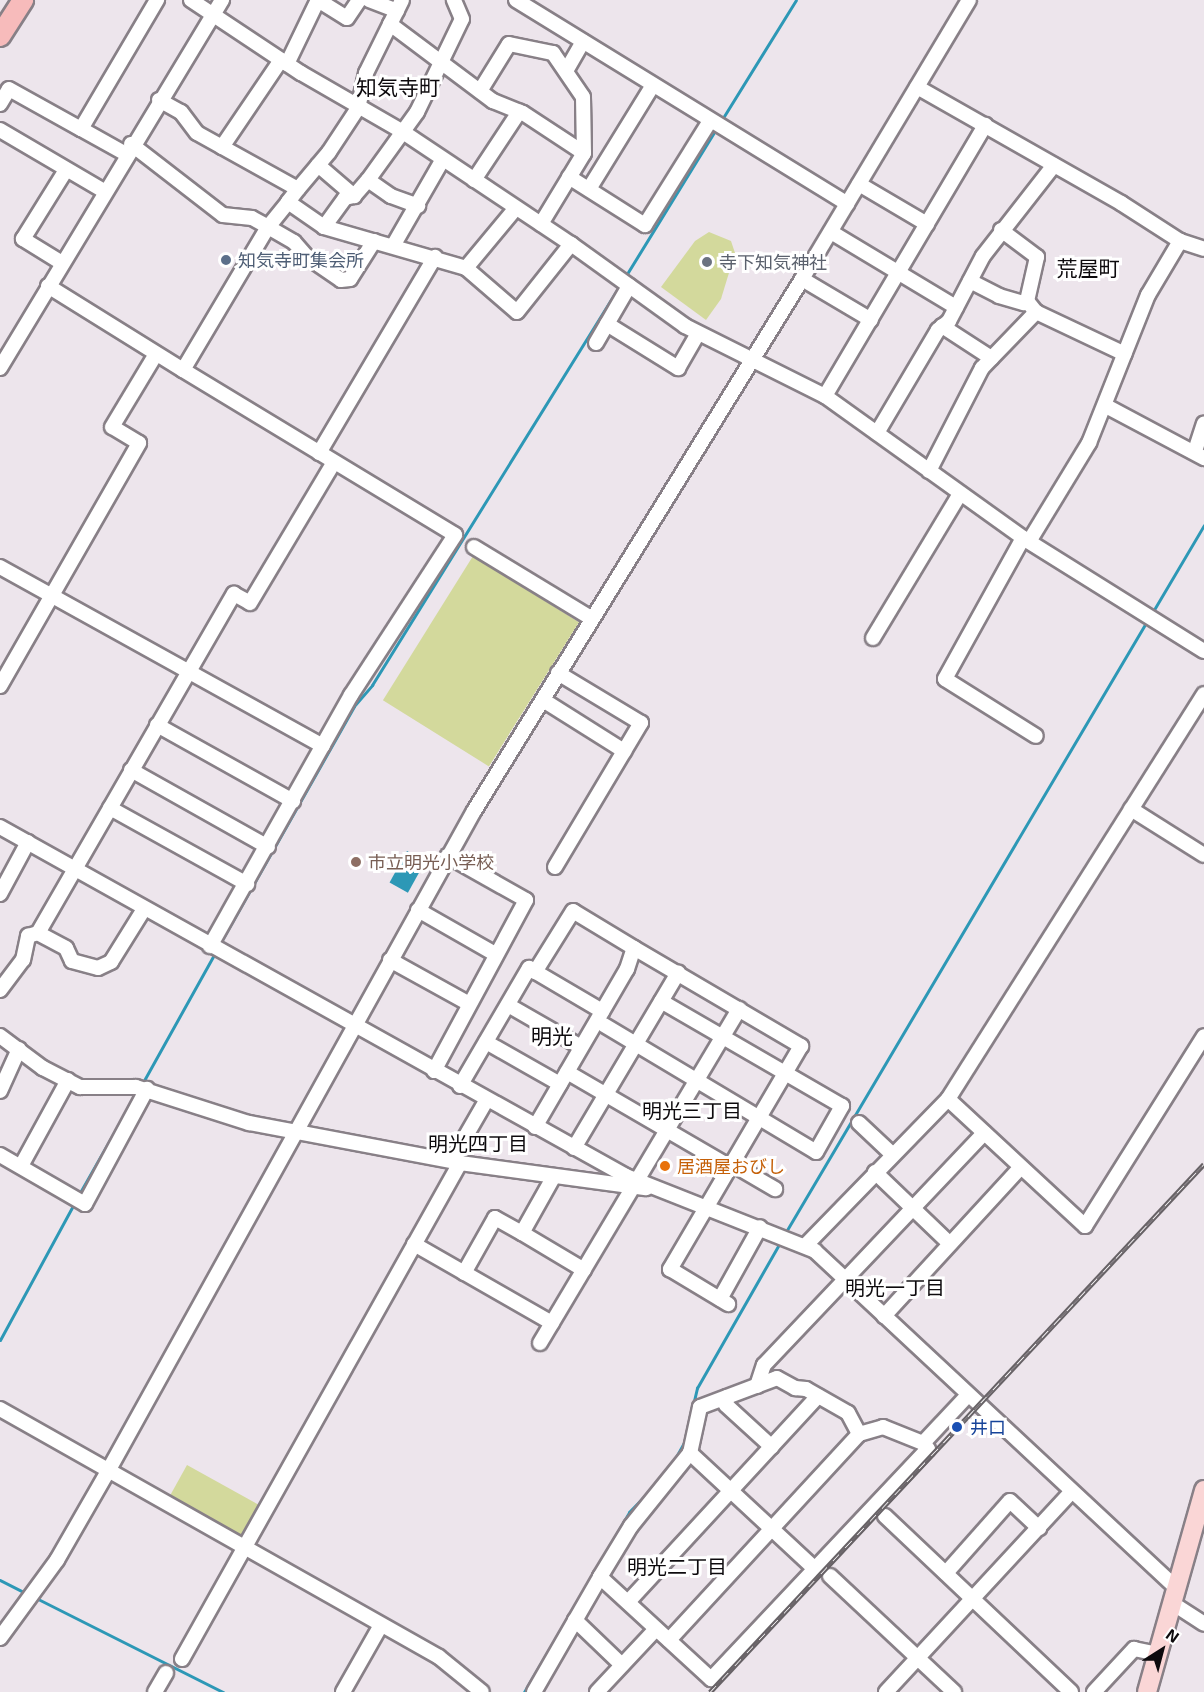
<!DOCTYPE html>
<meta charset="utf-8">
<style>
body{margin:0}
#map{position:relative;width:1204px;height:1692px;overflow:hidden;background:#ede5ec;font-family:"Exo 2","Noto Sans JP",sans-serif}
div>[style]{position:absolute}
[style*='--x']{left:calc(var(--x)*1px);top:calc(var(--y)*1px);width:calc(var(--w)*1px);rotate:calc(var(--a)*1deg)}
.green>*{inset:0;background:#d3d99c;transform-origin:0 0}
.water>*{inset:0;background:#2d98b6;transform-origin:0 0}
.stream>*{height:3px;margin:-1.5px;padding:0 1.5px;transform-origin:1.5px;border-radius:1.5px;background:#2d98b6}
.roads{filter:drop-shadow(2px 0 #888087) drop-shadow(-2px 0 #888087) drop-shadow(0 2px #888087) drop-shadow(0 -2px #888087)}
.minor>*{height:14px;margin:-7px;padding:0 7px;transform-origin:7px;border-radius:7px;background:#fff}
.major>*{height:18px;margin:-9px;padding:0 9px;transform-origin:9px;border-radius:9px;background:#fad6d6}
.highway>*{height:20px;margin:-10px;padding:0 10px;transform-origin:10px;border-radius:10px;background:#f7bbbb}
.rail>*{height:5px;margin-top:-2.5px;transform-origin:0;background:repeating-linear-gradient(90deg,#fff 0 9px,#676266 0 18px);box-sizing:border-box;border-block:2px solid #676266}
.dots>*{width:16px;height:16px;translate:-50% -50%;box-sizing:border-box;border:3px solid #fff;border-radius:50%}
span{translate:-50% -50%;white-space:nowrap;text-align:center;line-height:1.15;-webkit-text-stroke:6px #fff;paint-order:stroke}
.service-label{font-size:18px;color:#4e5e75}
.left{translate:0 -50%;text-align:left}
.worship-label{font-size:18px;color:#5b616d}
.education-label{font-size:18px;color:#785e54}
.food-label{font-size:18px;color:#c56008}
.transit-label{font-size:18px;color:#164399}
.neighbourhood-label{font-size:20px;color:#0d0a0d}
.quarter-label{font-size:21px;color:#0d0a0d}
.north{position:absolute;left:1132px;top:1620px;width:60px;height:60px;-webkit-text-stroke:4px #fff;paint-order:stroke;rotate:36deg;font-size:16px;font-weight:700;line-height:24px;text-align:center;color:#0d0a0d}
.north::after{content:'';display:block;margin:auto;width:21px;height:27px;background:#0d0a0d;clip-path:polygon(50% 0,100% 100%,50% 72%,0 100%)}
</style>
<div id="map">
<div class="green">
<i style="clip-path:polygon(709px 232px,731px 241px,735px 253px,721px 299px,706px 320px,661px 287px,695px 241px)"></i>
<i style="left:473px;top:556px;width:125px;height:170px;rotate:32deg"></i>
<i style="left:187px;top:1465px;width:84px;height:38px;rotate:29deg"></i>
</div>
<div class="water">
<i style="left:407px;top:851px;width:21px;height:36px;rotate:29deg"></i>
</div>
<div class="stream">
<i style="--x:721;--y:121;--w:142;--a:-58.2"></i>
<i style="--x:625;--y:277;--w:174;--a:-58.4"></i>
<i style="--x:1152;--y:613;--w:102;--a:-59.4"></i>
<i style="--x:219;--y:945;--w:274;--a:-60.5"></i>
<i style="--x:354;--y:706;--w:28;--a:-49"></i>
<i style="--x:372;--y:685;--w:471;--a:-58.2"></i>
<i style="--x:142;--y:1084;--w:152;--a:-60.9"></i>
<i style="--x:78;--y:1196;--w:120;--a:-60.4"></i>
<i style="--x:784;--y:1235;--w:713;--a:-59.41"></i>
<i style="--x:0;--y:1340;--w:157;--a:-61.5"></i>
<i style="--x:671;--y:1466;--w:26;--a:-61"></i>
<i style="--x:684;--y:1443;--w:57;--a:-76.7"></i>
<i style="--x:697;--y:1388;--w:169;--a:-60.3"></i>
<i style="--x:0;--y:1580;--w:31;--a:27"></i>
<i style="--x:34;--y:1597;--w:212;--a:26.7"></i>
<i style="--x:524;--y:1692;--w:208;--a:-59.7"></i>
<i style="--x:629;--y:1512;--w:45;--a:-45.9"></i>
</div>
<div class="roads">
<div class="minor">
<i style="--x:191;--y:0;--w:132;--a:33.6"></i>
<i style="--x:301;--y:73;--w:118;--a:30"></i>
<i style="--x:403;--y:132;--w:202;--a:33.7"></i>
<i style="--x:571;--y:244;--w:140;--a:35.7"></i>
<i style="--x:685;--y:326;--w:157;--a:26.6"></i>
<i style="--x:825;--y:396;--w:244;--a:35.6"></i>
<i style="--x:1023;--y:538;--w:213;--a:32"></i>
<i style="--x:318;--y:0;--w:34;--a:32"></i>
<i style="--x:347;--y:18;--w:22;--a:-56"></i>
<i style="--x:369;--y:0;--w:30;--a:21"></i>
<i style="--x:516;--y:0;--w:389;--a:31.6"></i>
<i style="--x:390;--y:24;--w:129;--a:36.8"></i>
<i style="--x:493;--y:101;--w:32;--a:22"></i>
<i style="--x:523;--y:113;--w:73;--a:33.3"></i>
<i style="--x:584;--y:153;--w:83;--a:121.2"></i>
<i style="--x:287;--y:64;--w:71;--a:-64.2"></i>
<i style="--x:566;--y:71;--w:34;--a:-60"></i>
<i style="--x:917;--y:87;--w:235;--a:29.6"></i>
<i style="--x:1121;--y:203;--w:70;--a:32.8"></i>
<i style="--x:1180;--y:241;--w:25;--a:18"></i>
<i style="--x:480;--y:91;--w:55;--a:-58.3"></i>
<i style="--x:509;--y:44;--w:45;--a:11.6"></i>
<i style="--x:553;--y:53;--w:53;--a:55.7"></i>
<i style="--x:583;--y:97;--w:56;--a:89"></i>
<i style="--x:159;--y:100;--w:25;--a:29"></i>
<i style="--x:181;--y:112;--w:26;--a:53"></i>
<i style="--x:197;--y:133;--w:115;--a:29"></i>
<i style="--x:298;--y:189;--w:16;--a:128"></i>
<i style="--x:288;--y:202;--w:44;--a:34.8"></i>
<i style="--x:324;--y:227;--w:148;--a:16.1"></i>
<i style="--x:466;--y:268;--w:78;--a:-50.2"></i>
<i style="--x:0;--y:104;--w:17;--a:-59"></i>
<i style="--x:9;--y:89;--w:82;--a:29.1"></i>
<i style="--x:0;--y:130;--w:121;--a:30.4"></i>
<i style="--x:131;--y:144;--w:116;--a:37.7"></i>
<i style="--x:223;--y:215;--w:29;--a:6"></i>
<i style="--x:252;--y:218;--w:18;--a:29"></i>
<i style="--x:268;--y:227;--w:32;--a:-51"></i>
<i style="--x:222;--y:147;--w:105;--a:-55.9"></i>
<i style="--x:126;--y:154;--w:51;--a:-150.9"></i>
<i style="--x:81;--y:129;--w:150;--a:-59.5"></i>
<i style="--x:318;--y:165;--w:48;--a:40.7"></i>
<i style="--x:569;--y:177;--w:90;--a:32.3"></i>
<i style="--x:645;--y:225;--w:123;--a:-58"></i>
<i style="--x:368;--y:180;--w:28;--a:35"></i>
<i style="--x:391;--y:196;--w:29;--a:20"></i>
<i style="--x:474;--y:180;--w:82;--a:-56.5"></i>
<i style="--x:859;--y:184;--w:79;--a:30.5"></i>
<i style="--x:298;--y:189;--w:48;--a:-50"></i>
<i style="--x:329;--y:152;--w:53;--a:-56.6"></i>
<i style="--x:358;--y:108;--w:36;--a:-77"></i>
<i style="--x:366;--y:73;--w:81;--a:-63.7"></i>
<i style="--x:589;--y:189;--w:122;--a:-58.4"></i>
<i style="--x:324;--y:227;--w:36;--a:-54"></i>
<i style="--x:345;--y:198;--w:9;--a:-13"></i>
<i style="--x:354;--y:196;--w:21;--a:-49"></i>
<i style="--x:368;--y:180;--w:84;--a:-54.2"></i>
<i style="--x:417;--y:112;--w:103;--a:-64.2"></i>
<i style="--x:462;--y:19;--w:21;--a:-113"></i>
<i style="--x:1001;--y:230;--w:45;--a:36.9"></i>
<i style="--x:1037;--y:257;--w:45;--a:102.8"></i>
<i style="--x:1027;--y:301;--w:14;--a:51"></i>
<i style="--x:831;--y:232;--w:146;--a:31"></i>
<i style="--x:393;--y:246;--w:100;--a:-60.1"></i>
<i style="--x:62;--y:263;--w:46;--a:-148.4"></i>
<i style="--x:23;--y:239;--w:81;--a:-58.1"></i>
<i style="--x:466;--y:268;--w:67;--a:40.8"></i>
<i style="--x:517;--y:312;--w:87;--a:-51.5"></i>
<i style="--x:802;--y:279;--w:80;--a:30.7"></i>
<i style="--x:970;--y:281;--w:33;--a:27"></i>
<i style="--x:999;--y:296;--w:26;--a:16"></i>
<i style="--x:1024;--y:303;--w:4;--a:-34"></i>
<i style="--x:48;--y:286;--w:159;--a:31.9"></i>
<i style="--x:183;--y:370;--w:166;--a:-59.3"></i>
<i style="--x:268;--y:227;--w:30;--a:30"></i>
<i style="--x:294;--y:242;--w:18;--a:49"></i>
<i style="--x:306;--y:256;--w:42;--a:34.4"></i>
<i style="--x:341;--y:280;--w:9;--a:-6"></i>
<i style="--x:350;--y:279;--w:45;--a:-57.7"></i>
<i style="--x:607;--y:324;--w:84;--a:31.8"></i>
<i style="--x:678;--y:368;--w:39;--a:-60"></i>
<i style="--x:942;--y:326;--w:59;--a:33.1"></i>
<i style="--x:596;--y:343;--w:66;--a:-59.9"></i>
<i style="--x:0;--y:368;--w:430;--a:-58.9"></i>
<i style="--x:183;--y:370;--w:318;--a:31.2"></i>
<i style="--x:455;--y:535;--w:191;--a:123"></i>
<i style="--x:351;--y:695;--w:288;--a:119.3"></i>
<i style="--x:825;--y:396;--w:315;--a:-59.4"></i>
<i style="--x:1106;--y:406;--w:111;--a:28"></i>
<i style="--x:877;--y:433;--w:120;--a:-59.4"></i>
<i style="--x:938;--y:330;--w:14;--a:-39"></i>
<i style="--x:949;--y:321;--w:73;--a:-62.4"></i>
<i style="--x:983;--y:256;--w:115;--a:-52"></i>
<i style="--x:1195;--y:451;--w:29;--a:-72"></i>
<i style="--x:319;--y:453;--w:228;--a:-59.4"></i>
<i style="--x:929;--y:471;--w:116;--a:-62.8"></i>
<i style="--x:982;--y:368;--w:78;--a:-46"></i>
<i style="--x:1036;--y:312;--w:98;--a:25.3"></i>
<i style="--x:1023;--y:538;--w:161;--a:119"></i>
<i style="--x:945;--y:679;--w:107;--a:32.1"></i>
<i style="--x:1030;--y:540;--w:114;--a:-58.7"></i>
<i style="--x:1089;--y:443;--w:159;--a:-68.3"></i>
<i style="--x:1148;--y:295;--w:63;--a:-59.3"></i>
<i style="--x:474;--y:547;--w:137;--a:31.3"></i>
<i style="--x:0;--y:567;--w:369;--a:29"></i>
<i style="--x:873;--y:638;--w:168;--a:-58.9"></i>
<i style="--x:0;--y:686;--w:280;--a:-60.2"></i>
<i style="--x:139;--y:443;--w:31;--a:-149"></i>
<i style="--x:112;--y:427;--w:85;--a:-58.9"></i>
<i style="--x:543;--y:700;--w:96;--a:32.2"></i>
<i style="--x:157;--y:725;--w:156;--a:29.2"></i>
<i style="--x:131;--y:770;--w:157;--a:29.3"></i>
<i style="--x:110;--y:808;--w:157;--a:29"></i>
<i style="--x:1131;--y:809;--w:86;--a:32.2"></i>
<i style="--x:0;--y:827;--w:717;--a:29.14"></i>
<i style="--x:626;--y:1176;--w:203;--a:21.6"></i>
<i style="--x:815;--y:1251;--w:495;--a:43"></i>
<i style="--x:555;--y:867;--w:168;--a:-59.2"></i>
<i style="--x:641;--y:723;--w:97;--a:-148.9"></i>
<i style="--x:0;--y:894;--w:59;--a:-61.7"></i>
<i style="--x:144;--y:909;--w:62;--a:121.9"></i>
<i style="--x:111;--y:962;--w:14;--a:155"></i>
<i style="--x:98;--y:968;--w:27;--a:-165"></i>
<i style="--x:72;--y:961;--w:14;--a:-115"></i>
<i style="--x:66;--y:948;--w:32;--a:-152"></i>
<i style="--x:38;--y:933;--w:392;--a:-60"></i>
<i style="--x:234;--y:594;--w:18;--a:29"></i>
<i style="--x:250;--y:603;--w:164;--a:-59.2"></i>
<i style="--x:418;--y:910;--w:89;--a:29.7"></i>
<i style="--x:634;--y:948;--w:194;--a:30.4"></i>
<i style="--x:801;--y:1046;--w:259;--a:120.4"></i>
<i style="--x:670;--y:1269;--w:68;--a:31.1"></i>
<i style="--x:390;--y:960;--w:89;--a:28.9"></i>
<i style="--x:0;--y:990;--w:38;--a:-53"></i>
<i style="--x:23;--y:960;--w:25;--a:-78"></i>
<i style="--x:28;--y:936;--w:10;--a:-17"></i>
<i style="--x:508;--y:1005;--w:84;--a:29.9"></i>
<i style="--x:604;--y:1025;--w:247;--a:30.9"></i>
<i style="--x:816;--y:1152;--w:53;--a:-60.5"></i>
<i style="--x:842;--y:1106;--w:209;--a:-149.9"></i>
<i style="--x:0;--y:1036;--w:54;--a:36.7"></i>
<i style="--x:43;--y:1068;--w:42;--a:27.2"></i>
<i style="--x:80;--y:1087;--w:56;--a:0"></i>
<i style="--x:136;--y:1087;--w:119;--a:17.7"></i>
<i style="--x:249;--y:1123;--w:215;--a:10.7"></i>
<i style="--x:460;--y:1163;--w:188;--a:7.7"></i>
<i style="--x:486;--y:1042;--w:85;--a:29.6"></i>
<i style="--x:434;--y:1071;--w:194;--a:-61.7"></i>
<i style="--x:526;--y:900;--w:90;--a:-150.6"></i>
<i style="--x:567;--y:1072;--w:189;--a:30.2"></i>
<i style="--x:460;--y:1086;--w:137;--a:-59.7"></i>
<i style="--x:529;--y:968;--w:85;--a:30.5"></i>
<i style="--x:0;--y:1091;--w:46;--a:-65.7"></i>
<i style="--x:948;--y:1099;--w:187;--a:42.8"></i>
<i style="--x:1085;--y:1226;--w:224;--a:-57.9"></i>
<i style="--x:859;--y:1123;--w:45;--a:43.2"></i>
<i style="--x:535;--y:1127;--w:183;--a:-59.8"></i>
<i style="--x:627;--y:969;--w:22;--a:-72"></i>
<i style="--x:634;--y:948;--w:71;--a:-148.8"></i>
<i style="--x:573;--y:911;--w:72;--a:121.9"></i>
<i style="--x:574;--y:1148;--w:204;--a:-59.3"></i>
<i style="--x:456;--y:1153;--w:60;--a:-60"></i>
<i style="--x:0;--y:1155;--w:98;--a:30"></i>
<i style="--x:85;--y:1204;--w:131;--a:-61.7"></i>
<i style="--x:732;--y:1164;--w:50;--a:30.2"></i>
<i style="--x:21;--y:1166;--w:98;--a:-61.3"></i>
<i style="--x:875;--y:1172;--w:103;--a:43.8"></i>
<i style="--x:522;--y:1233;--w:72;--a:30.8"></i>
<i style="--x:414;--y:1244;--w:159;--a:29.8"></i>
<i style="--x:805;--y:1246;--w:205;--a:-45.8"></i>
<i style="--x:948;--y:1099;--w:479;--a:-57.7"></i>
<i style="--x:464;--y:1273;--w:63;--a:-60.6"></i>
<i style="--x:495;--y:1218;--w:31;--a:29"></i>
<i style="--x:522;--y:1233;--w:65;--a:-60.7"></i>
<i style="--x:720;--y:1299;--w:82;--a:-60.9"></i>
<i style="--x:884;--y:1316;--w:202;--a:-47.4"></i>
<i style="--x:540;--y:1343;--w:389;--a:-59.2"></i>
<i style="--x:757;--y:1386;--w:22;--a:-72"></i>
<i style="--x:764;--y:1365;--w:320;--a:-46.5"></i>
<i style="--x:727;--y:1397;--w:8;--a:97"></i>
<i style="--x:726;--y:1405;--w:62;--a:42.4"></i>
<i style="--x:0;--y:1409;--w:504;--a:29.46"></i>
<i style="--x:439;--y:1657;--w:55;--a:39.1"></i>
<i style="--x:885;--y:1516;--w:256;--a:43.4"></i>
<i style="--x:815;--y:1569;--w:171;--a:-137.1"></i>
<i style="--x:690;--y:1453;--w:47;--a:-77.7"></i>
<i style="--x:700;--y:1407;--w:82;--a:-20.6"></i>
<i style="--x:777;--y:1378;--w:21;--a:29"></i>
<i style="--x:795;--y:1388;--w:11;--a:5"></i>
<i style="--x:806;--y:1389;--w:48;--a:29.7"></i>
<i style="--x:848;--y:1413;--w:24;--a:62"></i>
<i style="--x:946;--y:1573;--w:96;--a:-48.4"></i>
<i style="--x:1010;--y:1501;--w:40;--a:43"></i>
<i style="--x:830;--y:1576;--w:170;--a:43.1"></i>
<i style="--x:600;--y:1577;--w:60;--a:-58.7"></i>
<i style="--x:631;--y:1526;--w:94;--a:-51.1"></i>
<i style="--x:628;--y:1602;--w:280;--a:-47.3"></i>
<i style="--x:1172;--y:1603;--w:38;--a:33"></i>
<i style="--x:575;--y:1620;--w:65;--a:43.8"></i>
<i style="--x:0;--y:1638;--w:97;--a:-53.8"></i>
<i style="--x:57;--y:1560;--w:100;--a:-60.1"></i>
<i style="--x:107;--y:1473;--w:757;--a:-61"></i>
<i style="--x:474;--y:811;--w:625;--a:-58.34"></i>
<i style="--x:802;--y:279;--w:325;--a:-59.1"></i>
<i style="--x:669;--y:1640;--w:280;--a:-47.3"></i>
<i style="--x:859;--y:1434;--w:25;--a:-16"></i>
<i style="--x:883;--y:1427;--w:43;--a:21.8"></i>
<i style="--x:182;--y:1659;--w:569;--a:-60.73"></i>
<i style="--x:155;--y:1692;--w:22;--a:-60"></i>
<i style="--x:343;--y:1692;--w:77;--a:-60.4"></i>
<i style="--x:534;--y:1692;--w:133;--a:-60.1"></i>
<i style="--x:600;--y:1577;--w:151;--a:42.6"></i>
<i style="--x:711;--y:1679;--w:316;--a:-46.7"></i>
<i style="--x:928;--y:1449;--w:8;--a:-130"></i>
<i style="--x:923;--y:1443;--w:66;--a:-46.8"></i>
<i style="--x:597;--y:1692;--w:86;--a:-46.9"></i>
<i style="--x:886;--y:1692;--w:272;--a:-47.2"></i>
<i style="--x:1094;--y:1692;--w:59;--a:-47.1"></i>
<i style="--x:1134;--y:1649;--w:25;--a:12"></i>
</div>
<div class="major">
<i style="--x:1147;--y:1692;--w:210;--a:-74.2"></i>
</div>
<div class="highway">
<i style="--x:0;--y:36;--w:43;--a:-57.4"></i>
</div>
</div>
<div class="rail">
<i style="--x:710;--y:1692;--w:723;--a:-46.91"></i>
</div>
<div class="dots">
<i style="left:226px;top:260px;background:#5c6f8a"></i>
<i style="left:707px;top:262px;background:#6b7280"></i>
<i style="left:356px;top:862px;background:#8d6e63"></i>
<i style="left:665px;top:1166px;background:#e8710a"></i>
<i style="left:957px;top:1427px;background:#1a4fb4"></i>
</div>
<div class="service-label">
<span class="left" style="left:238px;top:260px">知気寺町集会所</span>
</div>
<div class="worship-label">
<span class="left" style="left:719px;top:262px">寺下知気神社</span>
</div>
<div class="education-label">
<span class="left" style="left:368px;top:862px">市立明光小学校</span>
</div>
<div class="food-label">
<span class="left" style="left:677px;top:1166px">居酒屋おびし</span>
</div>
<div class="transit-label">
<span class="left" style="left:970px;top:1427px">井口</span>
</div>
<div class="neighbourhood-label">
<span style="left:692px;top:1110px">明光三丁目</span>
<span style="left:478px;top:1143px">明光四丁目</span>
<span style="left:895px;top:1287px">明光一丁目</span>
<span style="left:677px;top:1566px">明光二丁目</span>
</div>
<div class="quarter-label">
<span style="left:398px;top:87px">知気寺町</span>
<span style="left:1088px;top:268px">荒屋町</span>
<span style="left:552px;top:1036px">明光</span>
</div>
<div class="north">N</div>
</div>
